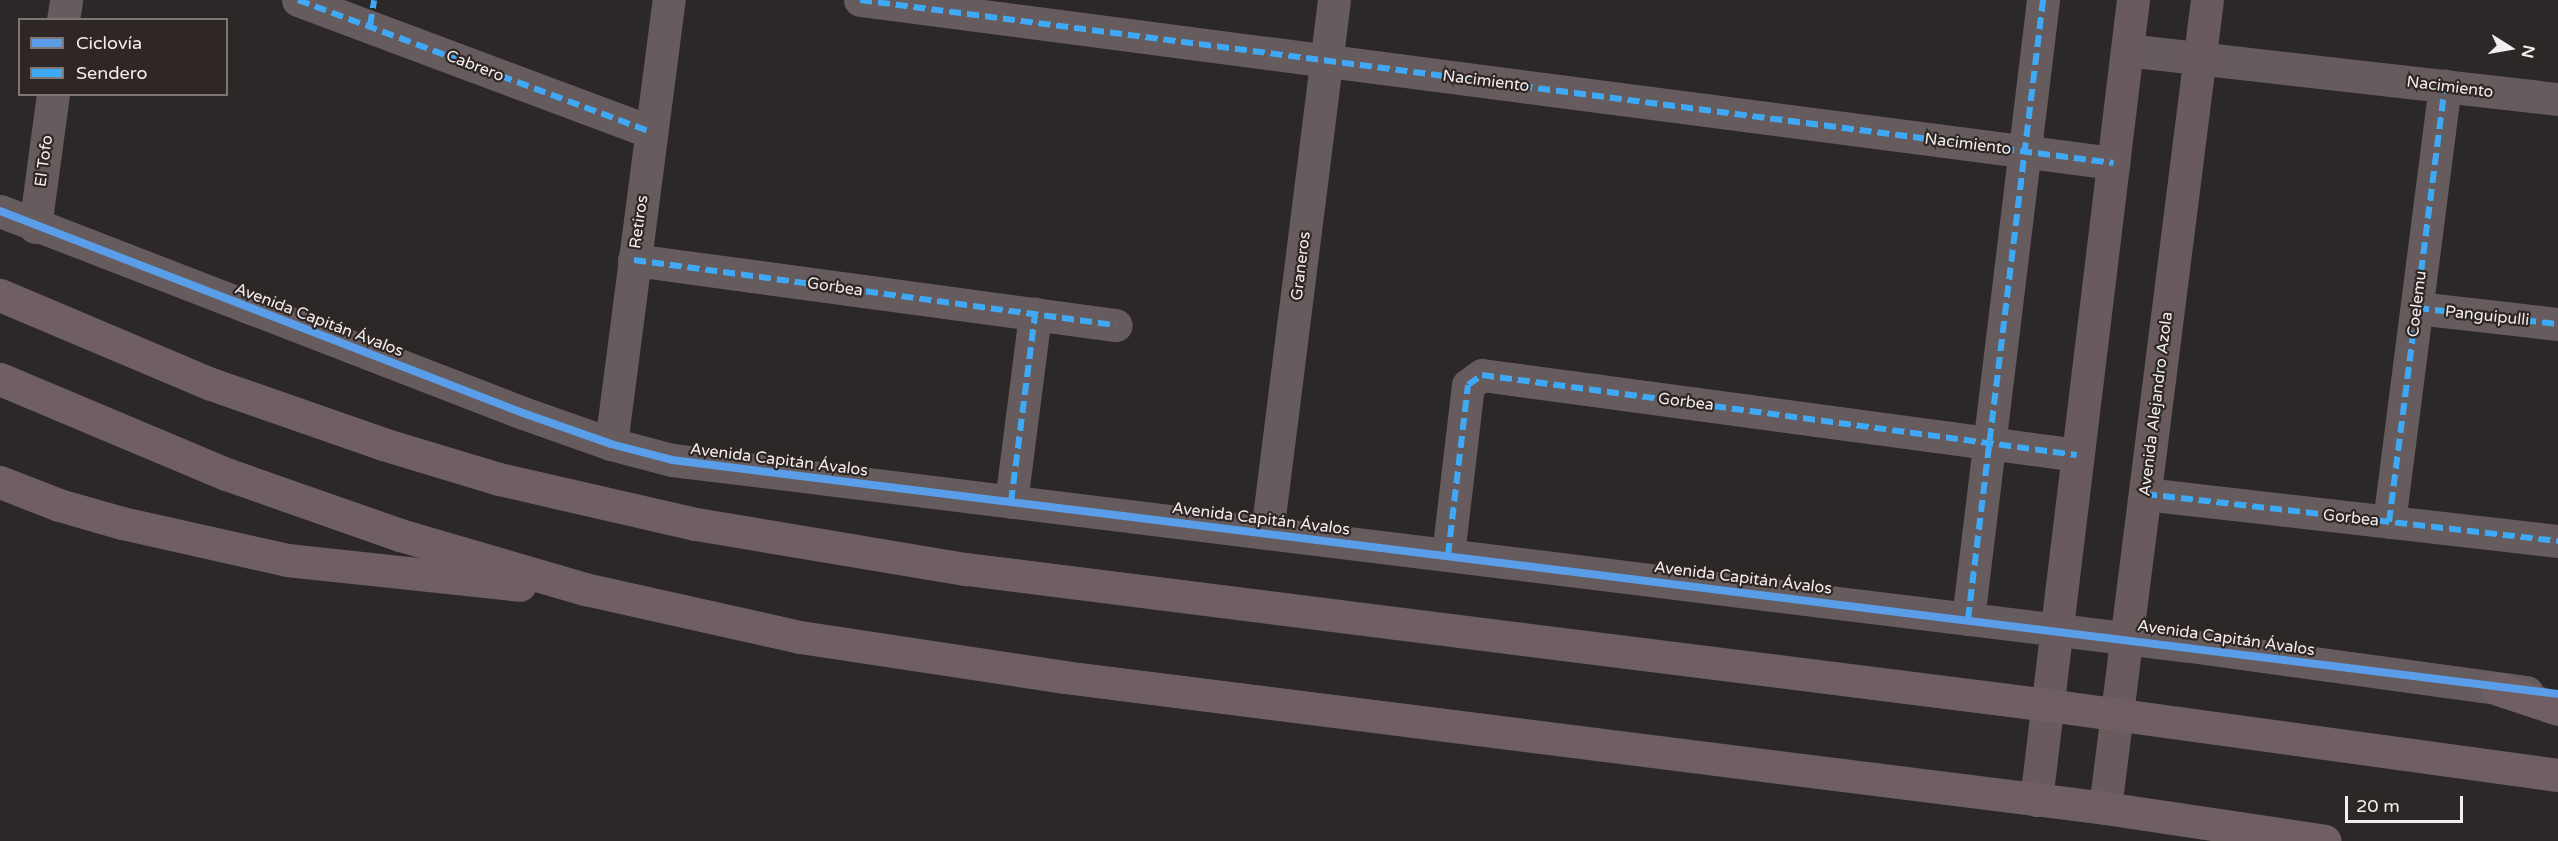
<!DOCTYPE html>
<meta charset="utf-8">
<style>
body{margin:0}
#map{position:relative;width:2558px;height:841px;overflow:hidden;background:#2c2827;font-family:"Varela Round",sans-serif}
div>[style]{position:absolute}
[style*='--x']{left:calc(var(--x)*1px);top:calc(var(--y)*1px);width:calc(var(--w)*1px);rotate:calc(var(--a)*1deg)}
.minor>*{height:33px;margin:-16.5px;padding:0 16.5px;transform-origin:16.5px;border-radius:16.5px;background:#665b5d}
.major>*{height:33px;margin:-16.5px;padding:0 16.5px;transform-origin:16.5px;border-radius:16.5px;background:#695b5d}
.highway>*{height:33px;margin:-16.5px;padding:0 16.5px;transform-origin:16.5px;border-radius:16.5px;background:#705f62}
.quiet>*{height:6px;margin-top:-3px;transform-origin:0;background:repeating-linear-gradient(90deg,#3fa9f5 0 12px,transparent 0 18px)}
.cycleway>*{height:8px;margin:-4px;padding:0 4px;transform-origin:4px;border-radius:4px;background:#5a9eea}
span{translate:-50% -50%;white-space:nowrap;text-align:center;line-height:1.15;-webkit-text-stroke:4.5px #2e2725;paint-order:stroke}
.street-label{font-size:16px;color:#f3eeed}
.legend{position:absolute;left:18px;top:18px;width:210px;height:78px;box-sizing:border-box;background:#2e2725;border:2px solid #7d7775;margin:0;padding:8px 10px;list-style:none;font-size:18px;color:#f3eeed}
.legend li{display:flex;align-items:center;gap:12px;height:30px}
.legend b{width:30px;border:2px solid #7d7775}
.north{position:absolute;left:2480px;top:18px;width:60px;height:60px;-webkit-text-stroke:4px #2e2725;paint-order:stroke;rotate:101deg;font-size:16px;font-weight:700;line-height:24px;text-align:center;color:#f3eeed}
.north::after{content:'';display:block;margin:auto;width:21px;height:27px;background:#f3eeed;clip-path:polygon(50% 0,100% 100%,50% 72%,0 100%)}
.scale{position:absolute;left:2345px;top:796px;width:118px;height:27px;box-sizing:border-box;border:3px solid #f3eeed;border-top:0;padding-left:8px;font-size:18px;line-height:21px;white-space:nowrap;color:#f3eeed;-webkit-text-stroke:4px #2e2725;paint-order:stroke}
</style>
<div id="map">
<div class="minor">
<i style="--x:298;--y:0;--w:377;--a:20.5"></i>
<i style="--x:860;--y:0;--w:1264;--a:7.41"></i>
<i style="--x:63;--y:20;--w:20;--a:-81"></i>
<i style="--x:2127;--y:50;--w:434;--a:6.5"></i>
<i style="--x:0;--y:211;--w:561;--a:21.12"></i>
<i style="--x:523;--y:413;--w:93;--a:19.4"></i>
<i style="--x:611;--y:444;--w:63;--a:14.7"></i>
<i style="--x:672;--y:460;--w:1529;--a:6.99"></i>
<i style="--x:2190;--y:646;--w:340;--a:7.8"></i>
<i style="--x:35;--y:227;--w:134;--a:-82.3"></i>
<i style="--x:634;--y:260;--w:486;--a:7.7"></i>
<i style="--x:2417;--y:308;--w:142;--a:6.5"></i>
<i style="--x:611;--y:444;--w:448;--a:-82.6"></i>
<i style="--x:2145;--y:494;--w:416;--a:6.5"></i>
<i style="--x:1011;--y:502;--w:190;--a:-82.7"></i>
<i style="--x:2389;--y:522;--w:440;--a:-82.7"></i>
<i style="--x:1267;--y:533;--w:537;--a:-82.84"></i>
<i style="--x:1448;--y:555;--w:171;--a:-83.3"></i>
<i style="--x:1468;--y:385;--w:17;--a:-36"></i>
<i style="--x:1482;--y:375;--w:600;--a:7.66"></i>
<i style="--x:1968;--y:619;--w:624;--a:-83.09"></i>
</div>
<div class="major">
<i style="--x:2036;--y:800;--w:806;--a:-83.09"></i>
<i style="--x:2105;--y:808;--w:814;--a:-82.81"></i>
</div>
<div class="highway">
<i style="--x:0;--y:295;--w:229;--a:22.9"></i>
<i style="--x:211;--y:384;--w:182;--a:19.2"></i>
<i style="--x:383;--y:444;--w:121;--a:16.8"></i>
<i style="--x:499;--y:479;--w:202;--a:12.9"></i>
<i style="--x:696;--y:524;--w:274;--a:9.5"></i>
<i style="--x:966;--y:569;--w:1091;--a:7.16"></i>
<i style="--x:2048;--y:705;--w:515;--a:7.82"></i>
<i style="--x:0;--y:379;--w:245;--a:22.8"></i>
<i style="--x:226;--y:474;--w:184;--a:19.3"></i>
<i style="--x:400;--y:535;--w:193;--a:16.3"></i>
<i style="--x:585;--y:589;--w:220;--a:12.6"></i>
<i style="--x:800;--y:637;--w:267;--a:8.6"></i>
<i style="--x:1064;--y:677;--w:1049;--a:7.17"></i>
<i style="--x:2105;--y:808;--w:222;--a:8.5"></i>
<i style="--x:0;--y:482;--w:63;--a:21.3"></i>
<i style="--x:59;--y:505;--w:66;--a:15.9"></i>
<i style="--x:122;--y:523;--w:169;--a:12.6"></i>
<i style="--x:287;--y:560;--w:234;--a:6.1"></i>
<i style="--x:2498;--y:689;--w:63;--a:18.4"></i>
</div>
<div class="quiet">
<i style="--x:298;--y:0;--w:377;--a:20.5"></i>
<i style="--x:860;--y:0;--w:1264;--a:7.41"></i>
<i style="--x:370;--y:26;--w:26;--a:-81"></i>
<i style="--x:634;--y:260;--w:486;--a:7.7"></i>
<i style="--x:2417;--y:308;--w:142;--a:6.5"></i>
<i style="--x:2145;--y:494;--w:416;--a:6.5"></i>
<i style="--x:1011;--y:502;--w:190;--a:-82.7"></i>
<i style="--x:2389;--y:522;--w:440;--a:-82.7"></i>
<i style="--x:1448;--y:555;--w:171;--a:-83.3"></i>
<i style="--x:1468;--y:385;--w:17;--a:-36"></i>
<i style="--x:1482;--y:375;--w:600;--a:7.66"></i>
<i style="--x:1968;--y:619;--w:624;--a:-83.09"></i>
</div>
<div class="cycleway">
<i style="--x:0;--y:211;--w:561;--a:21.12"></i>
<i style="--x:523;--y:413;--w:93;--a:19.4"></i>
<i style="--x:611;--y:444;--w:63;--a:14.7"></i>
<i style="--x:672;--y:460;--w:1900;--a:7.07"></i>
</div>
<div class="street-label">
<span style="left:475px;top:66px;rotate:21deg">Cabrero</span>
<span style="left:1486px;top:81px;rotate:7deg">Nacimiento</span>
<span style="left:2450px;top:87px;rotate:7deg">Nacimiento</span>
<span style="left:1968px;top:144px;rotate:7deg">Nacimiento</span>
<span style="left:44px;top:161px;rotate:-82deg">El Tofo</span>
<span style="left:639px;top:222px;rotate:-82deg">Retiros</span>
<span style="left:1301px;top:266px;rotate:-83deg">Graneros</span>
<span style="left:835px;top:287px;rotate:8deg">Gorbea</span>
<span style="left:2417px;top:304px;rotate:-83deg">Coelemu</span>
<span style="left:2487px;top:316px;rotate:6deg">Panguipulli</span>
<span style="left:319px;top:320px;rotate:21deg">Avenida Capitán Ávalos</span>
<span style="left:1686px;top:402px;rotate:7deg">Gorbea</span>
<span style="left:2156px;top:404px;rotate:-83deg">Avenida Alejandro Azola</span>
<span style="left:779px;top:460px;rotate:7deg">Avenida Capitán Ávalos</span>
<span style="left:2351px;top:518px;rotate:6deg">Gorbea</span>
<span style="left:1261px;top:519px;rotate:7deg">Avenida Capitán Ávalos</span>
<span style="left:1743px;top:578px;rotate:7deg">Avenida Capitán Ávalos</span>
<span style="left:2226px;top:638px;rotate:8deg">Avenida Capitán Ávalos</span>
</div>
<ul class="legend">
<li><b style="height:8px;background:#5a9eea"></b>Ciclovía</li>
<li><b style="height:8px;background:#3fa9f5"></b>Sendero</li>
</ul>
<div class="north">N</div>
<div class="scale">20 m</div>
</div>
